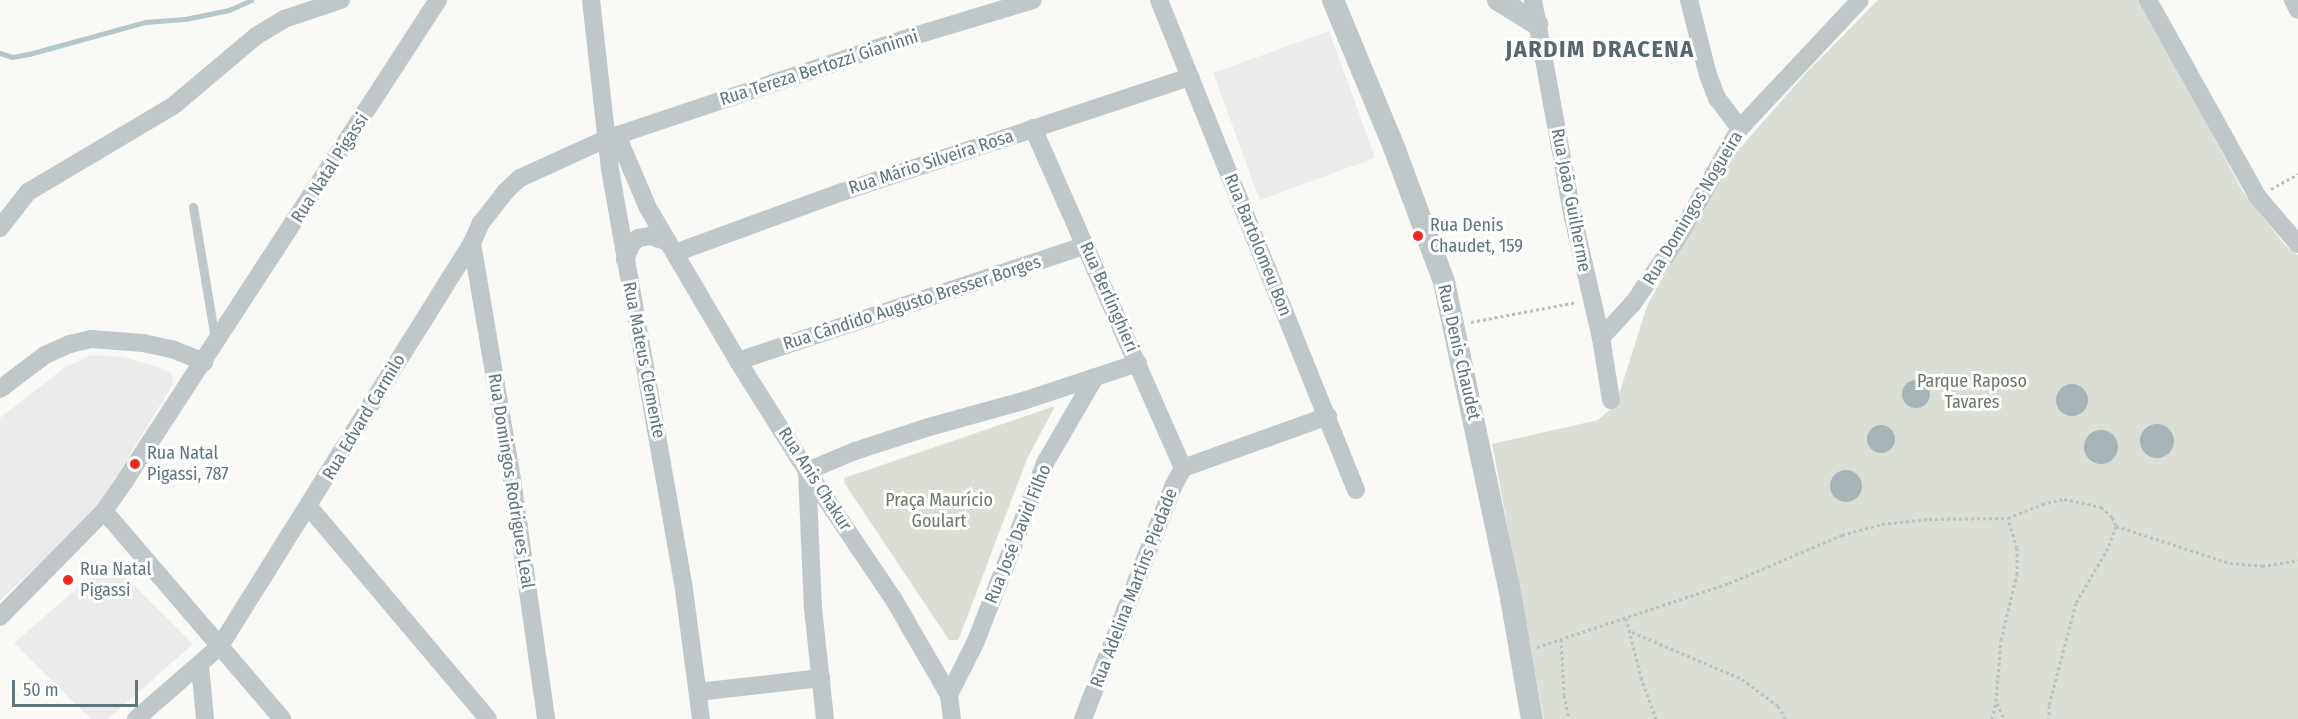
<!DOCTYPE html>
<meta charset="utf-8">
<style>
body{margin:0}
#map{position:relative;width:2298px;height:719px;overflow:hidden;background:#f9f9f6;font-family:"Fira Sans Condensed",sans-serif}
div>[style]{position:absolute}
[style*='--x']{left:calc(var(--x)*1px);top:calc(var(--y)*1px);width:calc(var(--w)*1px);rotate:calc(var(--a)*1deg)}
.built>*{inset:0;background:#eaebea;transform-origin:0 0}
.green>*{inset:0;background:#daded5}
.stream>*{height:5px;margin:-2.5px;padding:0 2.5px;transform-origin:2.5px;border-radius:2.5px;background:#b5c8c9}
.building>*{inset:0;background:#a6b4b7}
.round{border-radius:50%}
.path>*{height:3px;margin-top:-1.5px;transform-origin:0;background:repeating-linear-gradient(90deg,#babfc1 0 3px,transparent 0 6px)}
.service>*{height:9px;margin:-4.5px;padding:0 4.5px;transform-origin:4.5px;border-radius:4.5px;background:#bfc7c9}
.minor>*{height:18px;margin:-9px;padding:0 9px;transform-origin:9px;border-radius:9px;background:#bfc7c9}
.tertiary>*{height:22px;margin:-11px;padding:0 11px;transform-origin:11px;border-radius:11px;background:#bfc7c9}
.dots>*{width:16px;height:16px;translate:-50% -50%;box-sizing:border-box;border:3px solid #fff;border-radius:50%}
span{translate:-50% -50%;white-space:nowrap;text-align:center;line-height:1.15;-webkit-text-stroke:6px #fff;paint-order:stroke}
.street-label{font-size:18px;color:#5e767e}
.poi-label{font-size:18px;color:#5e767e}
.left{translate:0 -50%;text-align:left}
.park-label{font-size:18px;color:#6b7a61}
.district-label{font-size:24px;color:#54686e;font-weight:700;letter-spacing:1.5px}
.scale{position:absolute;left:12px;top:680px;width:126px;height:27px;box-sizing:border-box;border:3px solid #5e767e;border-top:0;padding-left:8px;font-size:18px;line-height:21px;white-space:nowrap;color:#5e767e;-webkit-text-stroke:4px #fff;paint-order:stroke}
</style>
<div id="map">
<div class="built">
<i style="left:1329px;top:31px;width:135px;height:123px;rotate:70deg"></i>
<i style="clip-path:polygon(91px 355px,123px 357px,161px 368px,171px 373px,173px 384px,105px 495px,81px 526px,0 600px,0 418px,64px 368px)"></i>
<i style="clip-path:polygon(109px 561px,193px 644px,108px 719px,91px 719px,14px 643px)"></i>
</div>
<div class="green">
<i style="clip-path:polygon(1878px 0,2141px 0,2243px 192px,2285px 245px,2298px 255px,2298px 719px,1544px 719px,1492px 444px,1598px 420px,1616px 404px,1647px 306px,1726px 164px,1806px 73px)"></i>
<i style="clip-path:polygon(1055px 406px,1027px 459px,960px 636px,958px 640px,949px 640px,845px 484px,844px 478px)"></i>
</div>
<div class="stream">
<i style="--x:0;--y:53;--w:13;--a:18"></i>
<i style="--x:12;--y:57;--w:17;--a:-10"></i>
<i style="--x:29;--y:54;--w:120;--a:-15.4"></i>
<i style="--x:145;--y:22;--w:40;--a:-4.3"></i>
<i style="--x:185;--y:19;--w:45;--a:-11.6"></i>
<i style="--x:229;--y:10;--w:24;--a:-24"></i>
</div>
<div class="building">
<i class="round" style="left:1902px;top:380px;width:28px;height:28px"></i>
<i class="round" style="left:2056px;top:384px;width:32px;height:32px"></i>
<i class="round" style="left:2140px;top:424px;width:34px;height:34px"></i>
<i class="round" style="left:1867px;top:425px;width:28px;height:28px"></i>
<i class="round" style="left:2084px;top:430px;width:34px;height:34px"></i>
<i class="round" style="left:1830px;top:470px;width:32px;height:32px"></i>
</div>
<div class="path">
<i style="--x:2271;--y:189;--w:31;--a:-29"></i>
<i style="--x:1471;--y:322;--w:108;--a:-10.7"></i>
<i style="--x:2116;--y:526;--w:120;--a:18"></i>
<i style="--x:2230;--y:563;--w:32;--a:5"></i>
<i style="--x:2262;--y:566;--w:36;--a:-9"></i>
<i style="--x:1626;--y:618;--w:61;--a:75.7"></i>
<i style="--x:1641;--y:677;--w:45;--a:70.3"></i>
<i style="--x:1632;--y:632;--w:120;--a:23.1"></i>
<i style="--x:1742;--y:679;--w:45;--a:36.9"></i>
<i style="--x:1778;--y:706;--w:15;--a:58"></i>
<i style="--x:1561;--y:639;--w:56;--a:86.9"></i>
<i style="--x:1564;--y:695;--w:25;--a:78"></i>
<i style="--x:1537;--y:647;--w:202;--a:-18.4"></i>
<i style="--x:1729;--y:583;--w:123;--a:-23"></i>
<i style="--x:1842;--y:535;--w:41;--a:-15.4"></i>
<i style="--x:1882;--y:524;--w:47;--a:-6.1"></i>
<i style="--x:1929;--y:519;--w:79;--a:-0.7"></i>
<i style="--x:2008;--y:518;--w:37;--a:-22"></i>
<i style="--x:2042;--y:504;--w:23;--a:-13"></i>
<i style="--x:2064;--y:499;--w:38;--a:12"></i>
<i style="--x:2101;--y:507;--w:15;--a:42"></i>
<i style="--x:2112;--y:517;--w:10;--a:66"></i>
<i style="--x:2116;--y:526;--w:23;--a:110"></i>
<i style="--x:2108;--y:548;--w:64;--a:120.2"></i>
<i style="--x:2076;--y:603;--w:106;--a:104.8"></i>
<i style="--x:2049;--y:705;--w:14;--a:90"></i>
<i style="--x:1997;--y:703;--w:17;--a:66"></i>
<i style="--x:1992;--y:719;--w:18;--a:-77"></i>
<i style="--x:1996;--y:701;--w:61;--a:-85.3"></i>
<i style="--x:2001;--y:640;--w:68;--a:-76.4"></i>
<i style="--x:2017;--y:574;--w:26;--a:-90"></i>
<i style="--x:2017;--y:548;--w:31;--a:-107"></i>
</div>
<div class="service">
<i style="--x:193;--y:207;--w:133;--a:80.5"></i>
</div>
<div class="minor">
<i style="--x:591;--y:0;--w:170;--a:83.6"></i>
<i style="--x:610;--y:169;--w:419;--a:80"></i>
<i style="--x:683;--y:582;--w:138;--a:82.5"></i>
<i style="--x:1159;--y:0;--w:528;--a:68.1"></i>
<i style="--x:1533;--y:0;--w:221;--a:79.6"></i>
<i style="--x:1573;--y:217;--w:124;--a:77"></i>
<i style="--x:1601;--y:338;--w:63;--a:80.8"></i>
<i style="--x:1689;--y:0;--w:77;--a:75.8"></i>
<i style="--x:1708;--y:75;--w:25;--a:69"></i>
<i style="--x:1717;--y:98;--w:38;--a:53"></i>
<i style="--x:2148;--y:0;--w:224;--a:60.9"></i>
<i style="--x:2257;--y:196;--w:63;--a:49.5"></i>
<i style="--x:2293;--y:0;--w:11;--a:63"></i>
<i style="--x:1033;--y:128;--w:372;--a:66.2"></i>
<i style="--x:617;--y:135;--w:79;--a:67"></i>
<i style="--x:648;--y:208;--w:178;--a:59.5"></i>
<i style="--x:738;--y:361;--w:130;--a:57.9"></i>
<i style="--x:807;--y:471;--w:156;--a:56"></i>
<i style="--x:894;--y:600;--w:110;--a:59.9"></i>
<i style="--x:949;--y:695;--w:24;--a:83"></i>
<i style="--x:0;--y:228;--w:46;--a:-52.1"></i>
<i style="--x:28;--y:192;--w:169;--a:-30.7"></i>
<i style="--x:173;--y:106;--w:109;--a:-40.1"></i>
<i style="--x:256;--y:36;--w:33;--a:-31"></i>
<i style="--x:284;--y:19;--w:60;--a:-18.4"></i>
<i style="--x:472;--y:243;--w:239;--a:80.4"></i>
<i style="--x:512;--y:479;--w:242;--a:81.9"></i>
<i style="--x:675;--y:253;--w:178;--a:-20.1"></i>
<i style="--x:842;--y:192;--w:367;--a:-18.3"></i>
<i style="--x:625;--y:260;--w:16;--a:-68"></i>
<i style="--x:631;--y:245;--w:10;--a:-45"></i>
<i style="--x:638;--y:238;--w:12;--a:-9"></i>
<i style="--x:650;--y:236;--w:19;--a:18"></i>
<i style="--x:1601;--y:338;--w:49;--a:-47.5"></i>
<i style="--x:1634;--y:302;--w:74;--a:-55.5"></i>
<i style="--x:1676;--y:241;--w:130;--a:-60.5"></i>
<i style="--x:1740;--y:128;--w:175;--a:-46.8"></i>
<i style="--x:738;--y:361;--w:367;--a:-18.4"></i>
<i style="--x:0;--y:389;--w:56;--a:-37.1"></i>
<i style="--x:45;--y:355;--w:27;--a:-24"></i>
<i style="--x:70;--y:344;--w:22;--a:-13"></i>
<i style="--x:91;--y:339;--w:52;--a:4.4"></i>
<i style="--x:143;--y:343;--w:30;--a:12"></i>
<i style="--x:172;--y:349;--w:35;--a:22"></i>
<i style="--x:309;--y:507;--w:277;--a:49.8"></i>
<i style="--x:104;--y:511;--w:274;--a:49.4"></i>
<i style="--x:0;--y:617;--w:148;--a:-45.5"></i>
<i style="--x:104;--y:511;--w:39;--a:-55"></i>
<i style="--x:126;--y:479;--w:572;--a:-56.92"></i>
<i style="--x:200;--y:665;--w:54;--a:84.7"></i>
<i style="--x:698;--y:692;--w:124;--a:-6.5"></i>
<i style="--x:949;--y:695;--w:60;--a:-63.4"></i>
<i style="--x:976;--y:641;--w:191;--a:-68.8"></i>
<i style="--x:1045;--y:463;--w:99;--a:-59.8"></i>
<i style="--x:136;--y:719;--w:111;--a:-41"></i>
<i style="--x:220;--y:646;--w:475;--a:-58"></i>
<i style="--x:472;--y:243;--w:22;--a:-66"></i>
<i style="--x:481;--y:223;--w:41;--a:-52"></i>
<i style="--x:506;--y:191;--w:19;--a:-43"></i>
<i style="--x:520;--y:178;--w:94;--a:-24.4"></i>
<i style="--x:606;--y:139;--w:325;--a:-18.5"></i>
<i style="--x:914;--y:36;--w:124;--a:-16.8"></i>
<i style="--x:825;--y:719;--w:111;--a:-96.2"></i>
<i style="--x:813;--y:609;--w:138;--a:-92.5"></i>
<i style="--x:807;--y:471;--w:52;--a:-22.6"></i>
<i style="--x:855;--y:451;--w:78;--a:-18"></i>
<i style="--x:929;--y:427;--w:98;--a:-15.5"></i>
<i style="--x:1023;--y:401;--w:121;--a:-18.3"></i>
<i style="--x:1083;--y:719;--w:249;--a:-68.8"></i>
<i style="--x:1173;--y:487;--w:21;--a:-62"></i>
<i style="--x:1183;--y:468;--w:154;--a:-19.7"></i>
</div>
<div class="tertiary">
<i style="--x:1333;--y:0;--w:162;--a:67.5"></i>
<i style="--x:1395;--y:150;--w:141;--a:69.6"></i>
<i style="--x:1444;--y:282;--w:323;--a:78"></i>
<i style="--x:1511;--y:598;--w:123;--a:80.2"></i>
<i style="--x:1498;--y:0;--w:46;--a:31.6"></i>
</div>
<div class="dots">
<i style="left:1418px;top:236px;background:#f02920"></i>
<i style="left:135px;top:464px;background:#f02920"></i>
<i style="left:68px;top:580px;background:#f02920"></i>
</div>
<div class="street-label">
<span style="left:819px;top:68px;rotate:-18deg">Rua Tereza Bertozzi Gianinni</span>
<span style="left:931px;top:162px;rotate:-18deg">Rua Mário Silveira Rosa</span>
<span style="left:330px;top:168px;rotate:-57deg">Rua Natal Pigassi</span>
<span style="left:1571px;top:200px;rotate:79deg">Rua João Guilherme</span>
<span style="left:1693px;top:208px;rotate:-59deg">Rua Domingos Nogueira</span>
<span style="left:1258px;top:245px;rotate:68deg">Rua Bartolomeu Bon</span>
<span style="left:1109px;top:297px;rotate:66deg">Rua Berlinghieri</span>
<span style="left:912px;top:303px;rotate:-18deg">Rua Cândido Augusto Bresser Borges</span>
<span style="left:1459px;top:352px;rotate:77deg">Rua Denis Chaudet</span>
<span style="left:644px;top:360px;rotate:79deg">Rua Mateus Clemente</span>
<span style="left:364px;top:417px;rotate:-59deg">Rua Edvard Carmilo</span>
<span style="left:815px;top:479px;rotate:57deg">Rua Anis Chakur</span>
<span style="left:511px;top:481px;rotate:81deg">Rua Domingos Rodrigues Leal</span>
<span style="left:1018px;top:534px;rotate:-68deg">Rua José David Filho</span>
<span style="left:1134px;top:588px;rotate:-69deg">Rua Adelina Martins Piedade</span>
</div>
<div class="poi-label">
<span class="left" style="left:1430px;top:236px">Rua Denis<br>Chaudet, 159</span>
<span class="left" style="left:147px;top:464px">Rua Natal<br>Pigassi, 787</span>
<span class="left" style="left:80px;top:580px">Rua Natal<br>Pigassi</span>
</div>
<div class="park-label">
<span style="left:1972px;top:392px">Parque Raposo<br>Tavares</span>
<span style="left:939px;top:511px">Praça Maurício<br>Goulart</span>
</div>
<div class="district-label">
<span style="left:1600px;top:50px">JARDIM DRACENA</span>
</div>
<div class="scale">50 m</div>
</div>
